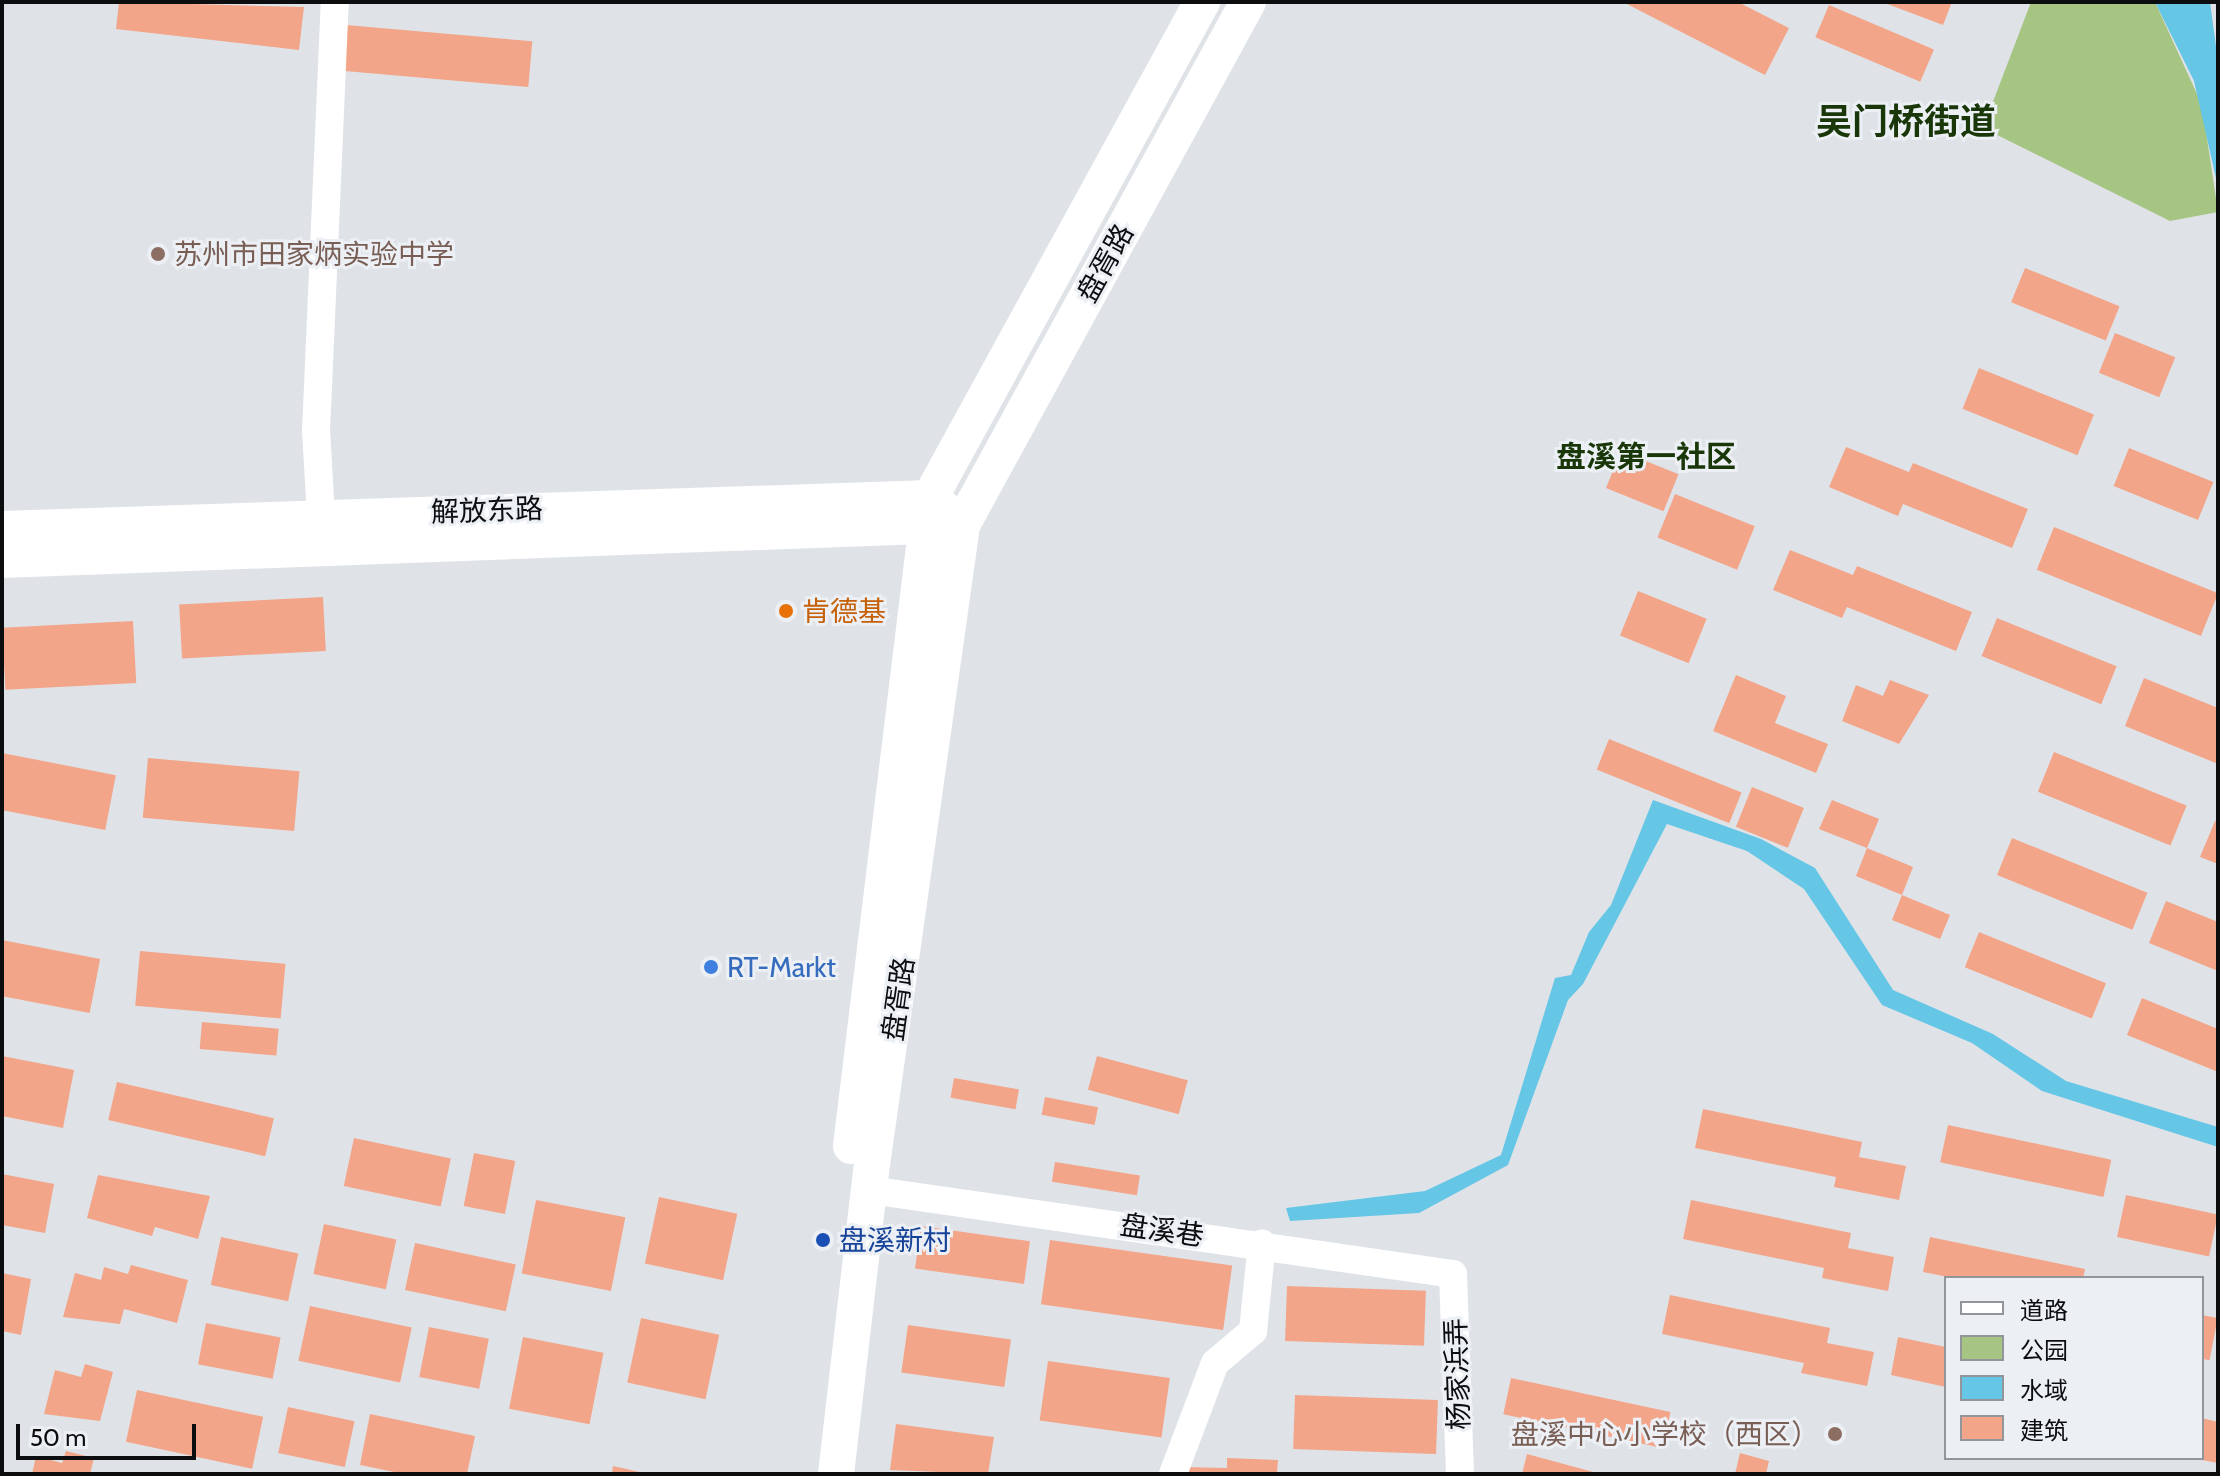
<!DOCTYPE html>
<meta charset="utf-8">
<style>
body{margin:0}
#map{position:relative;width:2220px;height:1476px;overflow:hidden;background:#dfe3e8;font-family:Cabin,"Noto Sans SC",sans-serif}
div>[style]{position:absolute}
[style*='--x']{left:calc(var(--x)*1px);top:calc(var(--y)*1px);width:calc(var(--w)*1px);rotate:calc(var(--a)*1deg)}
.green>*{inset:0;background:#a6c482}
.water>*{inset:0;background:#65c6e6}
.building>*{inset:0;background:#f3a589;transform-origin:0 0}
.minor>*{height:28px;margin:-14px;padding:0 14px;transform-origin:14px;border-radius:14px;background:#fff}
.major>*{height:36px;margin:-18px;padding:0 18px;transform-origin:18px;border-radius:18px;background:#fff}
.dots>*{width:22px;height:22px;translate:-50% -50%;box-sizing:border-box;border:4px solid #ecf0f5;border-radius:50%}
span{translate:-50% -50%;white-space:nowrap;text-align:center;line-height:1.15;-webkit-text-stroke:6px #ecf0f5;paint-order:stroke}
.education-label{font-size:28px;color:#785e54}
.left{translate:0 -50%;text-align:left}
.right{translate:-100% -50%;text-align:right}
.street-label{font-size:28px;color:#0b0d0e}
.food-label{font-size:28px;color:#c56008}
.shop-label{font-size:28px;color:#366cbe}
.transit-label{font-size:28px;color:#164399}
.neighbourhood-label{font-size:30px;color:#193709;font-weight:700}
.district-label{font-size:36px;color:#193709;font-weight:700}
.frame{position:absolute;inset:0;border:4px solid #0b0d0e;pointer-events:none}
.legend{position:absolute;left:1944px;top:1276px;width:260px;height:184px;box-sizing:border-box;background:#ecf0f5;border:2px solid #929599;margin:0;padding:10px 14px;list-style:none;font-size:24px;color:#0b0d0e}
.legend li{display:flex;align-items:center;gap:16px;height:40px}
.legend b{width:40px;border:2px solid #929599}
.scale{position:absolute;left:16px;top:1424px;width:180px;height:36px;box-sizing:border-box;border:4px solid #0b0d0e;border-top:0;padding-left:10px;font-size:24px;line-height:28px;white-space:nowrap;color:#0b0d0e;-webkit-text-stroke:6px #ecf0f5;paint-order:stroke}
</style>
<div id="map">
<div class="green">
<i style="clip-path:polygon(2031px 2px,2155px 2px,2202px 105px,2218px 212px,2170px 221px,1983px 128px)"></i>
</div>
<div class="water">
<i style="clip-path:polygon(2155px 2px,2210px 2px,2218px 61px,2218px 187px,2194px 81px)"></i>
<i style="clip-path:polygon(1653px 800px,1761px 839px,1815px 868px,1893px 990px,1993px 1034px,2066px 1081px,2218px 1127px,2218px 1147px,2042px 1091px,1972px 1043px,1882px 1005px,1804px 889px,1747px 851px,1667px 824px,1583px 984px,1568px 1000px,1508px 1165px,1419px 1213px,1290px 1221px,1286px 1208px,1425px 1191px,1501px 1155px,1555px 978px,1571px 975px,1589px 932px,1611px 905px)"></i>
</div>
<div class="building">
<i style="clip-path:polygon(119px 2px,304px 7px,299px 50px,116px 29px)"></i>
<i style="clip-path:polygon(1623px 2px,1738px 2px,1789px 28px,1765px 75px)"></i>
<i style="clip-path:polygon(1882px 2px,1952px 2px,1943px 25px)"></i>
<i style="left:1829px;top:5px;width:114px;height:35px;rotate:23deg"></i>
<i style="left:346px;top:25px;width:187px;height:46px;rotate:5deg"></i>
<i style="left:2025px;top:268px;width:102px;height:37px;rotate:22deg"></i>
<i style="left:2115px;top:333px;width:65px;height:43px;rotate:22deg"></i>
<i style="left:1979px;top:368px;width:124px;height:44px;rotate:22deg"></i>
<i style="clip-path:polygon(1846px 447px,1909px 472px,1913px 463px,2028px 509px,2012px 548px,1903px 504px,1898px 516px,1829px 487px)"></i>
<i style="left:2129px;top:448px;width:91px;height:41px;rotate:22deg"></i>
<i style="left:1621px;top:451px;width:62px;height:40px;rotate:22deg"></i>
<i style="left:1675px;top:494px;width:86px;height:47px;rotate:22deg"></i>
<i style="left:2054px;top:527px;width:177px;height:46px;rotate:22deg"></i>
<i style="clip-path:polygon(1790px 550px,1853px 575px,1857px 566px,1972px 612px,1956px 651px,1847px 607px,1842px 618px,1773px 590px)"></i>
<i style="left:1638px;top:591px;width:74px;height:48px;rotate:22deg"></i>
<i style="left:323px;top:597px;width:54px;height:144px;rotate:87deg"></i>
<i style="left:1997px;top:618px;width:129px;height:41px;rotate:22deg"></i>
<i style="left:133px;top:621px;width:62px;height:131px;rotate:87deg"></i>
<i style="clip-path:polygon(1736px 675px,1786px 696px,1775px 723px,1828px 744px,1816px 773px,1713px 731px)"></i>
<i style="clip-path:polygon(2144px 678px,2218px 708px,2218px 764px,2125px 726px)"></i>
<i style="clip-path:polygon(1890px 680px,1929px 695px,1899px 744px,1842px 721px,1856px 685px,1883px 696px)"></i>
<i style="left:1609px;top:739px;width:143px;height:33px;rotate:22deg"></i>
<i style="left:2054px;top:752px;width:143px;height:43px;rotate:22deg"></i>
<i style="left:2px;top:753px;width:116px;height:56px;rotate:11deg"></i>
<i style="left:148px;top:758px;width:152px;height:60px;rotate:5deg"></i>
<i style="left:1752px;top:787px;width:56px;height:43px;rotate:22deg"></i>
<i style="clip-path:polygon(1832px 800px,1879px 819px,1867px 848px,1913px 867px,1902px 895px,1950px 915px,1940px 939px,1892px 920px,1902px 895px,1856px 876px,1867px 848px,1819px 829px)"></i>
<i style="clip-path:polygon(2215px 821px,2218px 822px,2218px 864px,2200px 857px)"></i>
<i style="left:2012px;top:838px;width:146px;height:40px;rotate:22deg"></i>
<i style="clip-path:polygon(2166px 901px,2218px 922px,2218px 971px,2149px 943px)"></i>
<i style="left:1979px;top:932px;width:137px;height:38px;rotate:22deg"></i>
<i style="left:2px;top:940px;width:100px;height:55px;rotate:11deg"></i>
<i style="left:140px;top:951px;width:146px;height:55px;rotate:5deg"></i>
<i style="clip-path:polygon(2142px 998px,2218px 1029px,2218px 1072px,2127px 1035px)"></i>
<i style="left:202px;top:1022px;width:77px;height:27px;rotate:5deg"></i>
<i style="clip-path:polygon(2px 1056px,74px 1070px,63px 1128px,2px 1116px)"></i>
<i style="left:1097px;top:1056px;width:94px;height:35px;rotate:15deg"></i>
<i style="left:954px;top:1078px;width:66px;height:20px;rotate:10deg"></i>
<i style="left:117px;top:1082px;width:161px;height:39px;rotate:13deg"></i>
<i style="left:1045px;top:1097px;width:54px;height:18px;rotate:11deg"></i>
<i style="clip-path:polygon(1703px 1109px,1862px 1142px,1859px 1157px,1906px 1166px,1899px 1200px,1834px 1187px,1836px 1177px,1695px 1148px)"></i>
<i style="left:1948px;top:1125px;width:167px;height:38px;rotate:12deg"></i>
<i style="left:354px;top:1138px;width:99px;height:49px;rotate:12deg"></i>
<i style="left:474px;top:1153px;width:42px;height:54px;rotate:11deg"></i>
<i style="left:1055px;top:1162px;width:86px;height:20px;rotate:9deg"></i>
<i style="clip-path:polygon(2px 1174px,54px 1184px,45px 1233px,2px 1225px)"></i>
<i style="clip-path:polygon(98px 1175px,210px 1196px,198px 1239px,155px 1227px,152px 1236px,87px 1218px)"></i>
<i style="left:2126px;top:1195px;width:94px;height:43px;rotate:12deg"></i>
<i style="left:659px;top:1197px;width:80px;height:68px;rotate:12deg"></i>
<i style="left:536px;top:1200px;width:91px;height:75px;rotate:11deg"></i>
<i style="clip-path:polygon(1691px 1200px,1851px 1233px,1848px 1248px,1894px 1257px,1888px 1291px,1822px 1278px,1824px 1268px,1683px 1239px)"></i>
<i style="left:324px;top:1224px;width:74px;height:51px;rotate:12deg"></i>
<i style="left:921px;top:1226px;width:110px;height:43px;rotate:8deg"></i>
<i style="left:221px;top:1237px;width:79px;height:49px;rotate:12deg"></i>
<i style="clip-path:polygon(1930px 1237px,2085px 1269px,2083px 1278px,1953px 1278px,1923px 1272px)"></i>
<i style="left:1050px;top:1240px;width:184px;height:65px;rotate:8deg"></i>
<i style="left:415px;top:1243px;width:103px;height:48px;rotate:12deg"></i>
<i style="clip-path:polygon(131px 1265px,188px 1280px,177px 1323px,124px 1309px,120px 1324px,63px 1317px,75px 1273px,101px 1280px,104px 1267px,128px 1274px)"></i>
<i style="clip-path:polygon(2px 1273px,31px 1279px,21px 1335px,2px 1331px)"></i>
<i style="left:1287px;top:1286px;width:139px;height:55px;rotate:2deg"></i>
<i style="clip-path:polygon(1670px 1295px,1830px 1328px,1827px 1343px,1874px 1352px,1867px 1386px,1801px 1373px,1804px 1363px,1662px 1334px)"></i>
<i style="left:310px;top:1306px;width:104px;height:56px;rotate:12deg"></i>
<i style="left:2202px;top:1315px;width:16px;height:43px;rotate:11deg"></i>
<i style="left:641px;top:1318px;width:80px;height:66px;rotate:12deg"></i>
<i style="left:206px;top:1323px;width:76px;height:42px;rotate:11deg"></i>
<i style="left:908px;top:1325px;width:104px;height:48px;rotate:8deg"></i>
<i style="left:429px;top:1327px;width:61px;height:51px;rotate:11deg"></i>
<i style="left:523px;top:1337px;width:82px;height:73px;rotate:11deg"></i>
<i style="clip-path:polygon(1898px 1337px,1946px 1347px,1946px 1387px,1891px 1375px)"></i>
<i style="left:1048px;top:1361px;width:123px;height:60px;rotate:8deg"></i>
<i style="clip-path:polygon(85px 1364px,113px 1372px,100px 1421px,44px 1414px,55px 1370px,81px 1377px)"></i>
<i style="left:1511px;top:1378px;width:163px;height:37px;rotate:12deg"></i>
<i style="left:137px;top:1390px;width:129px;height:53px;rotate:12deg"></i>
<i style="left:1295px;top:1395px;width:143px;height:54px;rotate:2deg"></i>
<i style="left:288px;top:1407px;width:68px;height:47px;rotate:12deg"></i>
<i style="clip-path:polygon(370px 1414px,475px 1436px,467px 1474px,404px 1474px,360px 1465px)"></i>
<i style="clip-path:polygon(2202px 1418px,2218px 1422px,2218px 1463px,2202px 1460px)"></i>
<i style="clip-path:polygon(896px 1424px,994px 1437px,988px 1474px,890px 1470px)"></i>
<i style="clip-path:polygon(66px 1451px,94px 1458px,90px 1474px,32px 1474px,36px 1456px,62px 1463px)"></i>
<i style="clip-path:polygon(1740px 1453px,1769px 1461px,1766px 1474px,1735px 1474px)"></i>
<i style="clip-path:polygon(1527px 1454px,1597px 1473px,1597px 1474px,1522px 1474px)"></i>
<i style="clip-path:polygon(1227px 1458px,1278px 1460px,1277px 1474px,1182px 1474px,1182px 1467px,1227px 1468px)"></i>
<i style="clip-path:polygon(613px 1466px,644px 1473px,644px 1474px,612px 1474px)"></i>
</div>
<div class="minor">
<i style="--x:321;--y:515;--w:83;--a:-93.4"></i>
<i style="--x:316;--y:432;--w:430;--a:-87.5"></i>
<i style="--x:870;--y:1190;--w:589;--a:8.2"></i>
<i style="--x:1453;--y:1274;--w:200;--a:88"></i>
<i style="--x:1173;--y:1474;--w:119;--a:-69.3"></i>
<i style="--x:1215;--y:1363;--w:50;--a:-40.1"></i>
<i style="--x:1253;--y:1331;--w:88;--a:-84.2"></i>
</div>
<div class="major">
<i style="--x:2;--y:529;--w:929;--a:-1.91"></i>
<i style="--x:930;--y:498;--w:24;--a:38"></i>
<i style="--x:2;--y:560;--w:948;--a:-2.12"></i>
<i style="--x:851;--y:1146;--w:653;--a:-83.05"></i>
<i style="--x:930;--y:498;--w:566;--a:-61.26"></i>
<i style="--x:836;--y:1474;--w:304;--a:-83.4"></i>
<i style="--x:871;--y:1172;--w:653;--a:-81.99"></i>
<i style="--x:962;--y:525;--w:596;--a:-61.33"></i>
</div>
<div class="dots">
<i style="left:158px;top:254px;background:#8d6e63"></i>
<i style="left:786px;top:611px;background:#e8710a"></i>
<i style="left:711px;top:967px;background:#3f7fe0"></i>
<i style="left:823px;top:1240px;background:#1a4fb4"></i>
<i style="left:1835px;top:1434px;background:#8d6e63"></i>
</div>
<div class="education-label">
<span class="left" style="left:174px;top:254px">苏州市田家炳实验中学</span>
<span class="right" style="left:1819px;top:1434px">盘溪中心小学校（西区）</span>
</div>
<div class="street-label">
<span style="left:1105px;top:263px;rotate:-61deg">盘胥路</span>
<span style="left:487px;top:510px;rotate:-2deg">解放东路</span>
<span style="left:898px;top:999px;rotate:-82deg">盘胥路</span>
<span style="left:1162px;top:1230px;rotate:8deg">盘溪巷</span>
<span style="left:1457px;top:1374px;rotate:-92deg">杨家浜弄</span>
</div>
<div class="food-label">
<span class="left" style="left:802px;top:611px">肯德基</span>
</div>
<div class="shop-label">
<span class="left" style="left:727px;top:967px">RT-Markt</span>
</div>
<div class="transit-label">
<span class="left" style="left:839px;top:1240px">盘溪新村</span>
</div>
<div class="neighbourhood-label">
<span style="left:1646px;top:457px">盘溪第一社区</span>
</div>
<div class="district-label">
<span style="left:1906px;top:122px">吴门桥街道</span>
</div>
<div class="frame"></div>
<ul class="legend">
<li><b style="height:10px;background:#fff"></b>道路</li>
<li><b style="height:22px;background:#a6c482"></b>公园</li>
<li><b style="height:22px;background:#65c6e6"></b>水域</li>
<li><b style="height:22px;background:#f3a589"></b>建筑</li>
</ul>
<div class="scale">50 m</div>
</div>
